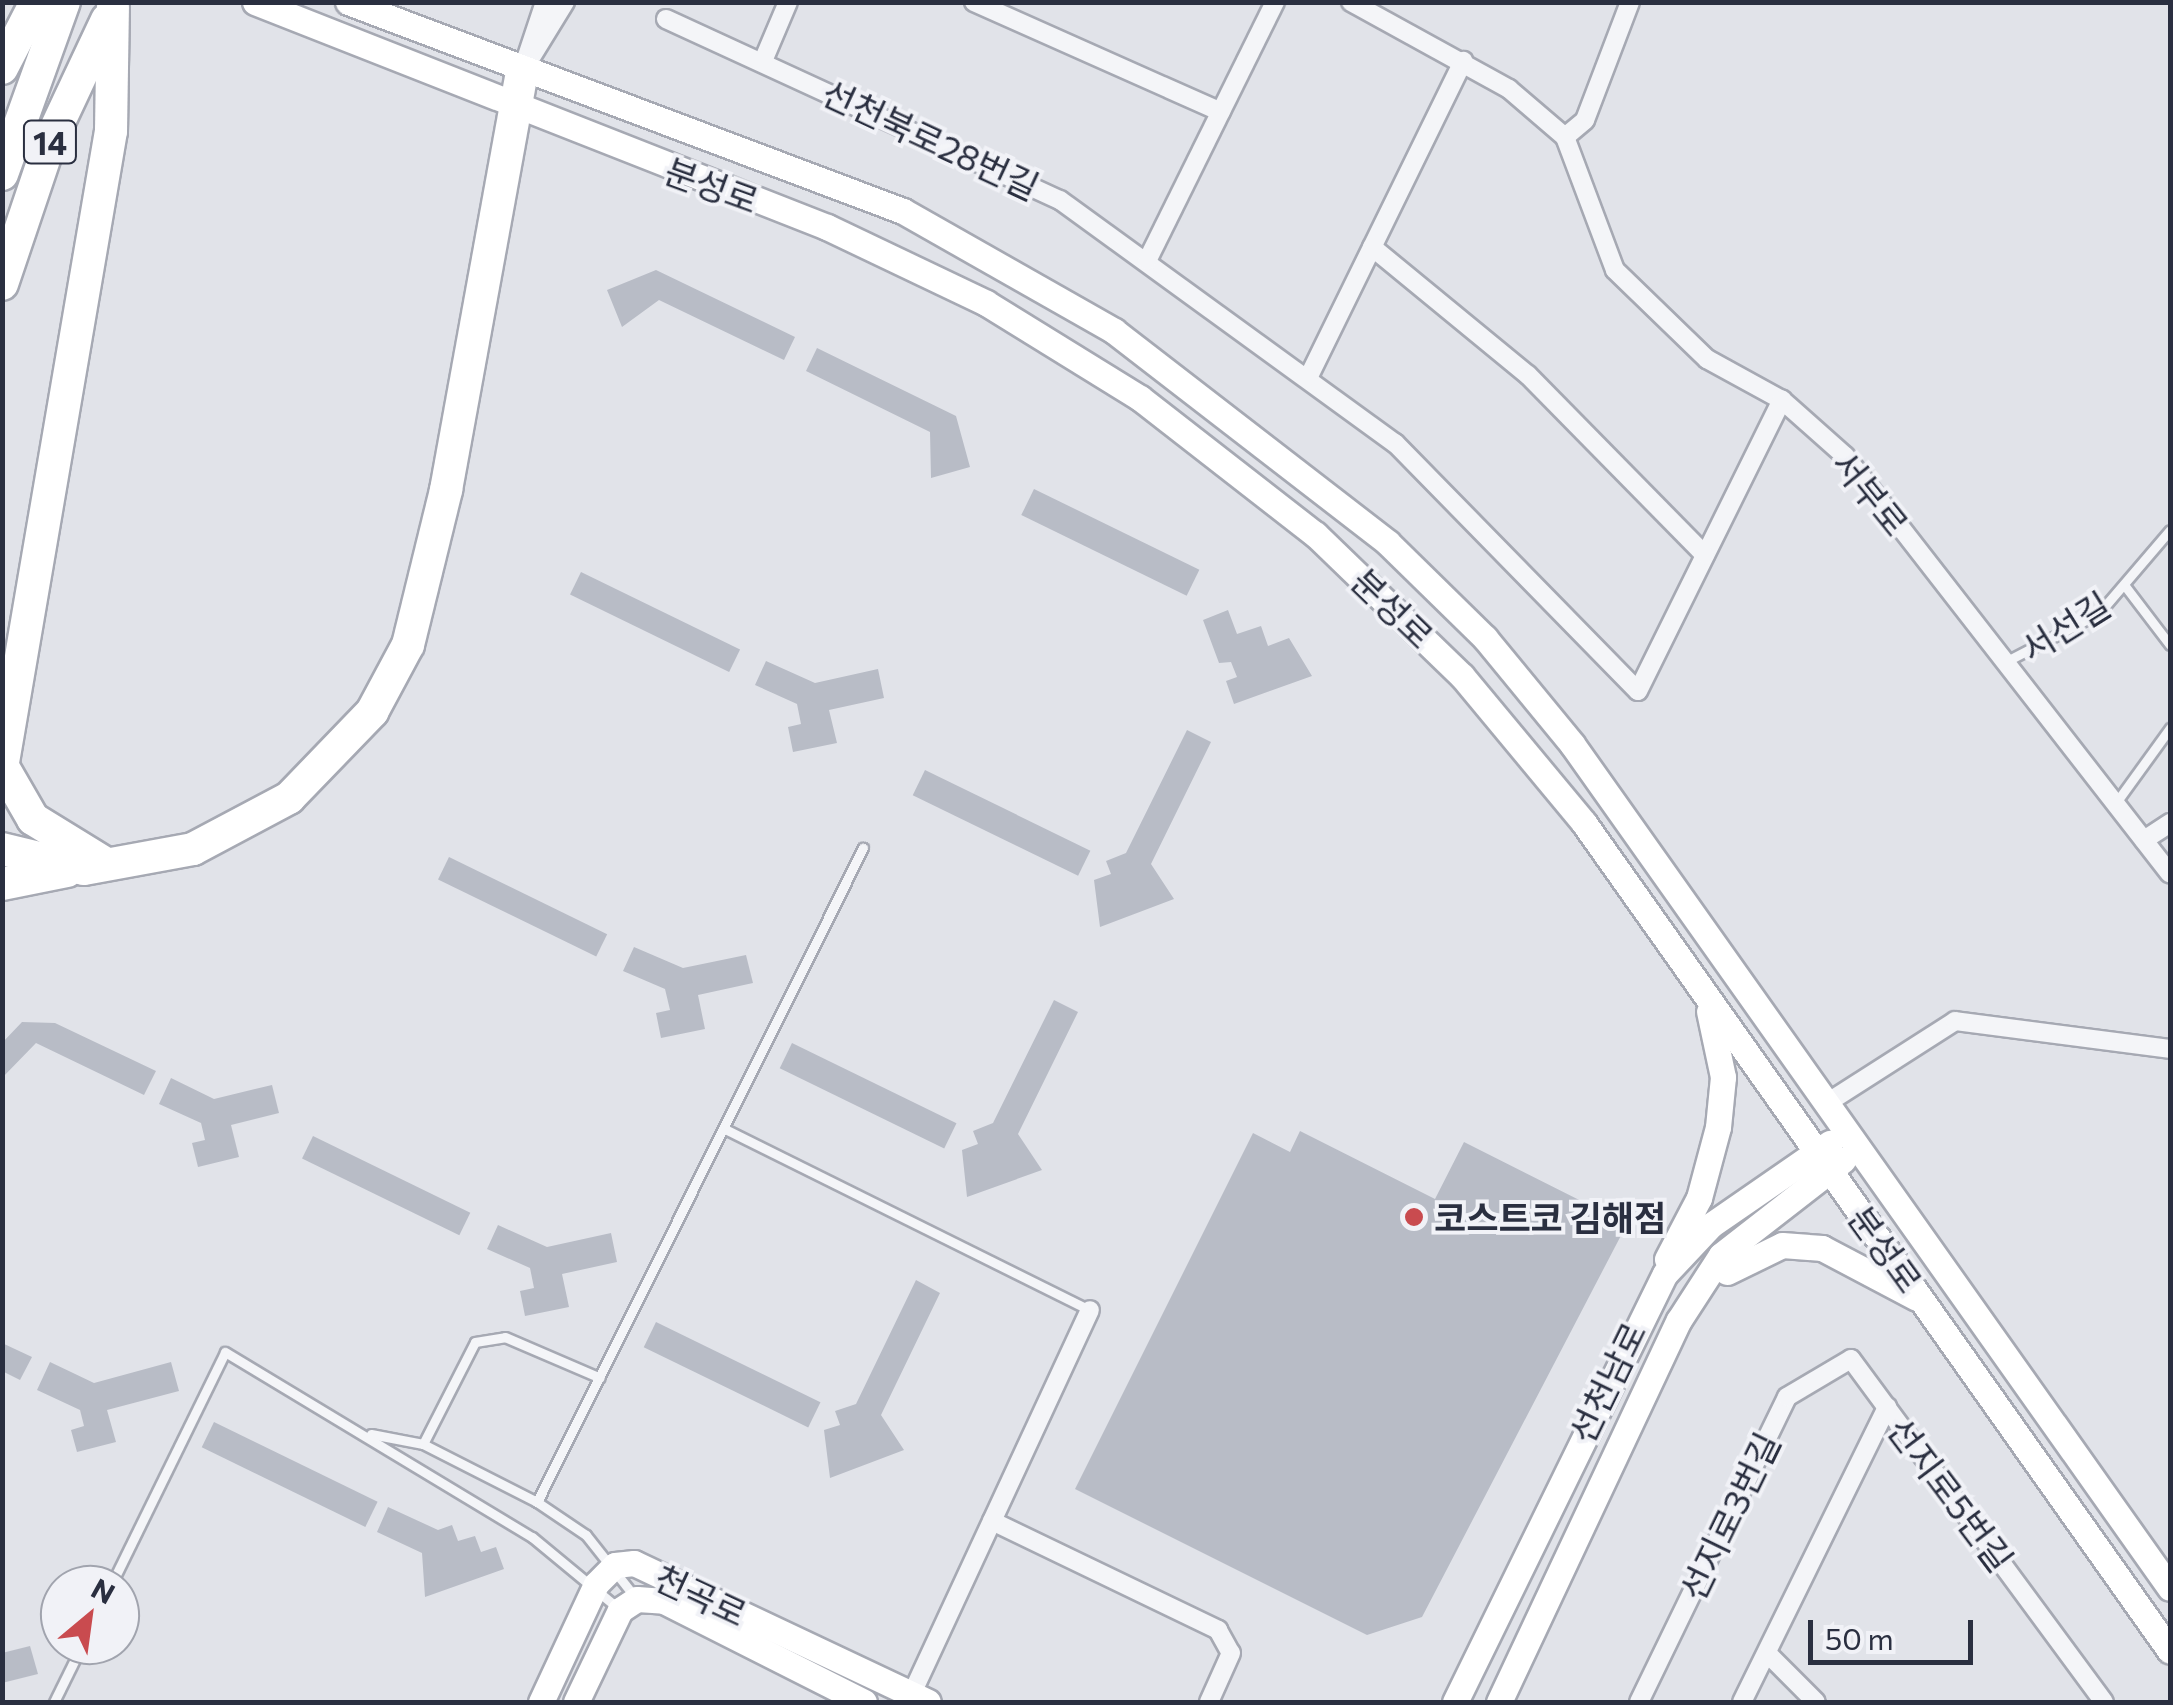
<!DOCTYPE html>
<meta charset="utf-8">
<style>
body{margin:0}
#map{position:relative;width:2173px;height:1705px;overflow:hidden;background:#e1e3e9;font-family:Commissioner,"Noto Sans KR",sans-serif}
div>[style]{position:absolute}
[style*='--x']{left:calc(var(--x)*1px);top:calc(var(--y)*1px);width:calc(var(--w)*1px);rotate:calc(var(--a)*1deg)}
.building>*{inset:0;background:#b8bcc6;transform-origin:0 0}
.roads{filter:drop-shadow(2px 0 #a6a9b3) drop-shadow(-2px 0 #a6a9b3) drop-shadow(0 2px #a6a9b3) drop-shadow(0 -2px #a6a9b3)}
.lane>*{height:9px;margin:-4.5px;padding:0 4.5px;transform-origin:4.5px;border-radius:4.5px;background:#f4f5f8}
.street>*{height:18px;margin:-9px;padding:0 9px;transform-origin:9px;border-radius:9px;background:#f4f5f8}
.secondary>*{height:25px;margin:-12.5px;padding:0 12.5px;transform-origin:12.5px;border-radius:12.5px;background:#fff}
.highway>*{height:32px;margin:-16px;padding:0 16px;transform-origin:16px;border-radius:16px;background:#fff}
.dots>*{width:28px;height:28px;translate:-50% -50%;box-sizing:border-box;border:5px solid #f1f2f7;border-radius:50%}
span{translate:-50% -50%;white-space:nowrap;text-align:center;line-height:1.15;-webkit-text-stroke:8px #f1f2f7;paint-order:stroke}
.shield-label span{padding:2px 8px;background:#f1f2f7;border:2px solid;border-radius:8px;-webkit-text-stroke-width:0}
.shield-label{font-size:32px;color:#2a2f40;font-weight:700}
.street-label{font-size:35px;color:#2a2f40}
.poi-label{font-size:35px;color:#2a2f40;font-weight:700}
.left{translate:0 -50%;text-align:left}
.frame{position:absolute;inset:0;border:5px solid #2a2f40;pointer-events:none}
.north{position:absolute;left:40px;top:1565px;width:100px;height:100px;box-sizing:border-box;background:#f1f2f7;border:2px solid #a1a4ae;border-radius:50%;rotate:29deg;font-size:28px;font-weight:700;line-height:40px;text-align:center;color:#2a2f40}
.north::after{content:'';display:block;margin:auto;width:35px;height:45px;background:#c94b4f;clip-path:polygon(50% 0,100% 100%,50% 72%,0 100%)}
.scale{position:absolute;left:1808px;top:1620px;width:165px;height:45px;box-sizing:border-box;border:5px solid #2a2f40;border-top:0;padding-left:12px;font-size:30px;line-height:35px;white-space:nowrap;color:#2a2f40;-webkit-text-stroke:8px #f1f2f7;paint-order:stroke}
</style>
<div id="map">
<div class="building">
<i style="clip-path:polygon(656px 270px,795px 337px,784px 360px,659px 300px,622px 327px,607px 290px)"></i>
<i style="clip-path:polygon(817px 348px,956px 416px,970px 467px,931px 478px,930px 432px,806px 371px)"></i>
<i style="left:1034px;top:489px;width:184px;height:29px;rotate:26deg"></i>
<i style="left:581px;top:572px;width:177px;height:25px;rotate:26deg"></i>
<i style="clip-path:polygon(1228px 610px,1237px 634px,1261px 626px,1268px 646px,1289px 638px,1312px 676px,1234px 704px,1226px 681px,1237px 677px,1231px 662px,1219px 663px,1203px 620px)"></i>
<i style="clip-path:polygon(766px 661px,815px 683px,878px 669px,884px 698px,829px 710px,837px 743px,793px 752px,788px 727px,801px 724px,797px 704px,755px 685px)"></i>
<i style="clip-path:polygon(1187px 730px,1211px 742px,1151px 864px,1174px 899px,1100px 927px,1094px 880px,1111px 874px,1106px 861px,1126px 853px)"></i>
<i style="left:925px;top:770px;width:184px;height:28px;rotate:26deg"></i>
<i style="left:449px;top:857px;width:176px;height:25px;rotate:26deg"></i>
<i style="clip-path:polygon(634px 947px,683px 968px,746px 955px,753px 983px,698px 995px,705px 1029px,661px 1038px,656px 1013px,670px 1010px,665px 989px,623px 971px)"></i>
<i style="clip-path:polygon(1054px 1000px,1078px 1012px,1018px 1134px,1042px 1170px,967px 1197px,962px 1150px,978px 1144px,973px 1131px,993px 1123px)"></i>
<i style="clip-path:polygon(22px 1022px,55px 1023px,156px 1071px,144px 1095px,36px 1043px,2px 1078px,2px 1043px)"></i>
<i style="left:792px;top:1043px;width:183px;height:28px;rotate:26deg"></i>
<i style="clip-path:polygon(171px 1078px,214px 1099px,272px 1085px,279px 1113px,231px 1125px,239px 1157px,198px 1167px,192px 1143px,205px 1140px,201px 1123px,159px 1104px)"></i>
<i style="clip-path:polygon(1300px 1131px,1435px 1199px,1464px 1142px,1627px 1224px,1422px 1617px,1367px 1635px,1075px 1489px,1253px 1133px,1290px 1152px)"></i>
<i style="left:313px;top:1136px;width:175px;height:25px;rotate:26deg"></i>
<i style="clip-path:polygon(498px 1225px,547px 1247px,611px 1233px,617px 1262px,562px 1274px,569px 1307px,525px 1316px,520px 1291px,534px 1288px,530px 1268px,487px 1249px)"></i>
<i style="clip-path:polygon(916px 1280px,940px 1293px,881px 1415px,904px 1450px,830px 1478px,824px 1430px,840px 1425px,835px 1411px,856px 1404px)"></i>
<i style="left:656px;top:1322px;width:183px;height:28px;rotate:26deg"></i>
<i style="clip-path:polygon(2px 1343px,32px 1357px,20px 1380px,2px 1371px)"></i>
<i style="clip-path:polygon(50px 1362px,94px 1383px,171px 1362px,179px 1391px,107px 1410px,116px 1442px,77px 1452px,71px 1430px,84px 1426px,80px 1410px,37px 1390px)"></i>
<i style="left:214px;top:1422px;width:182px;height:28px;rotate:26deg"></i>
<i style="clip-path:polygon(388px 1507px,438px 1530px,452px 1525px,458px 1541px,475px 1536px,481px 1552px,496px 1547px,504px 1569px,425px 1597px,422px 1553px,377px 1532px)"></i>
<i style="clip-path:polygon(30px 1646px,38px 1674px,2px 1683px,2px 1653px)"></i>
</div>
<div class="roads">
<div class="lane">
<i style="--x:2125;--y:586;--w:74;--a:52.7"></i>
<i style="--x:2005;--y:662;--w:106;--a:-27.5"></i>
<i style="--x:2099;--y:613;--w:109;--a:-49.5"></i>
<i style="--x:2115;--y:804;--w:94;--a:-54.1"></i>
<i style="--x:725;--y:1129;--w:407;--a:26.4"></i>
<i style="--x:371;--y:1434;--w:53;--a:10.9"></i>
<i style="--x:423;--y:1444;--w:128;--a:27"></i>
<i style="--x:537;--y:1502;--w:59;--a:34"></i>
<i style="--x:586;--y:1535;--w:79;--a:51.7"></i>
<i style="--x:423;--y:1444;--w:114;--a:-63"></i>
<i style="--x:475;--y:1342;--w:30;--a:-9"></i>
<i style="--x:505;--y:1337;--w:103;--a:23.3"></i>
<i style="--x:537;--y:1502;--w:731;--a:-63.51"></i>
<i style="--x:111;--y:1585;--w:259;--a:-63.9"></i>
<i style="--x:225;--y:1352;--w:358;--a:31.1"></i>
<i style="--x:532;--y:1537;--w:113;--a:39.6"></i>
<i style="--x:54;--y:1702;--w:64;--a:-63.8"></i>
</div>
<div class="street">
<i style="--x:974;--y:2;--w:270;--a:24"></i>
<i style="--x:1351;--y:2;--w:180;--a:28.8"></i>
<i style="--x:1509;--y:89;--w:74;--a:40.6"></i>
<i style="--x:1565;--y:137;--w:142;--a:69.4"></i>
<i style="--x:1615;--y:270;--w:128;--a:44.1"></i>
<i style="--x:1707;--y:359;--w:85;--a:28.7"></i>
<i style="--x:1782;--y:400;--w:84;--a:41.6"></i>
<i style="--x:1845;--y:456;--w:529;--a:52.13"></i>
<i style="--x:666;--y:19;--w:434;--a:24.7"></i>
<i style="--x:1060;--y:200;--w:414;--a:36"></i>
<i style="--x:1395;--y:443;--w:347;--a:45.6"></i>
<i style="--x:1638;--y:691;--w:325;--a:-63.7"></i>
<i style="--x:763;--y:61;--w:64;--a:-67"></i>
<i style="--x:525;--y:62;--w:63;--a:-71.6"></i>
<i style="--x:522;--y:72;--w:82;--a:-58.4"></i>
<i style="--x:1565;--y:137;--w:26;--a:-40"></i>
<i style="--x:1585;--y:120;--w:126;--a:-69.1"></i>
<i style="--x:1372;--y:247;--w:202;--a:39.4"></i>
<i style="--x:1528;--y:375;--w:252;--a:45.5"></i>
<i style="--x:1147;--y:261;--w:289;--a:-63.7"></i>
<i style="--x:1309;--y:376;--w:351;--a:-63.9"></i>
<i style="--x:2144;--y:840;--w:31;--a:-33"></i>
<i style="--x:1827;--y:1103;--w:152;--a:-32.6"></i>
<i style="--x:1955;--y:1021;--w:217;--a:7.4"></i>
<i style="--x:992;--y:1521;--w:251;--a:25.7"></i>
<i style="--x:1218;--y:1630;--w:26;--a:61"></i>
<i style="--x:1231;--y:1653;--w:54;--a:114.2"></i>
<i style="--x:1767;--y:1653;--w:69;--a:45"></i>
<i style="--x:908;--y:1702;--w:432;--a:-65.1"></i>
<i style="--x:1639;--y:1702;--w:339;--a:-64.1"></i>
<i style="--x:1787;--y:1397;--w:74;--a:-30.7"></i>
<i style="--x:1851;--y:1359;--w:426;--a:53.6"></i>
<i style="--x:1742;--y:1702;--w:329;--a:-63.8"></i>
</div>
<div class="secondary">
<i style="--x:255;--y:2;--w:615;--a:21.47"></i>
<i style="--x:827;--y:227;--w:176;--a:25.5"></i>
<i style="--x:986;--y:303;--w:181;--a:31.7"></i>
<i style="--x:1140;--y:398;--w:222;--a:37.9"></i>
<i style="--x:1315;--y:534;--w:204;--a:44"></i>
<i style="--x:1462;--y:676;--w:191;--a:50.3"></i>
<i style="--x:1584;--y:823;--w:1014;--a:54.71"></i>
<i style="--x:348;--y:2;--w:593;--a:20.64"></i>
<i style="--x:903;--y:211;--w:243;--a:29.6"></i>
<i style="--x:1114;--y:331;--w:346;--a:37.7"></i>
<i style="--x:1388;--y:543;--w:136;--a:44.4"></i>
<i style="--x:1485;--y:638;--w:137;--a:50.6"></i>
<i style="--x:1572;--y:744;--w:1034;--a:54.68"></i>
<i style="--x:1667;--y:1259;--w:69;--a:-62.3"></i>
<i style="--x:1699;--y:1198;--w:73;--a:-75"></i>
<i style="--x:1718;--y:1127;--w:50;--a:-84.3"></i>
<i style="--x:1723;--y:1077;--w:67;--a:-102"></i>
<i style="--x:1727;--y:1272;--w:61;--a:-26.1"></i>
<i style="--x:1782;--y:1245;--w:40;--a:4.3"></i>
<i style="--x:1822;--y:1248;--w:107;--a:27.8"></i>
<i style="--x:541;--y:1702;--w:130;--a:-65"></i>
<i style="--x:596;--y:1584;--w:27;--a:-45"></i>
<i style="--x:615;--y:1565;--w:19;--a:-6"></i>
<i style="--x:634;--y:1563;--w:325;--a:25.3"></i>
<i style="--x:576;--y:1702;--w:102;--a:-64.4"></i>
<i style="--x:620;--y:1610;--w:20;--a:-33"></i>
<i style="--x:637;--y:1599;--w:27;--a:4"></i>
<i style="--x:664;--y:1601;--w:224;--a:26.8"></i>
<i style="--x:1455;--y:1702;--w:477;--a:-63.9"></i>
<i style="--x:1665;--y:1274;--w:67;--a:-46.8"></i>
<i style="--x:1711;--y:1225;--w:145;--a:-34.6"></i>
<i style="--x:1499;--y:1702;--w:422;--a:-64.8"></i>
<i style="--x:1679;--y:1320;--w:77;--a:-57.1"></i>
<i style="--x:1721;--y:1255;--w:155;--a:-37.9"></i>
</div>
<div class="highway">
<i style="--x:2;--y:68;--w:74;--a:-62.7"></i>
<i style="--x:2;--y:174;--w:183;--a:-70.2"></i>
<i style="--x:2;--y:284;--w:151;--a:-71.4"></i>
<i style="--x:50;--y:141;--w:134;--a:-64.8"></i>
<i style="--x:3;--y:767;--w:60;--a:60"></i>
<i style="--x:33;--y:819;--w:82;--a:31.6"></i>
<i style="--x:2;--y:768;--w:646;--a:-80.29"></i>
<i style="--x:111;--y:131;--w:124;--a:-89.1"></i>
<i style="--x:2;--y:849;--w:84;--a:13.7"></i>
<i style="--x:84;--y:869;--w:111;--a:-10.4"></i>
<i style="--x:193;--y:849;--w:109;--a:-28"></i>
<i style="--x:289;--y:798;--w:120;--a:-46"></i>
<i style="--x:372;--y:712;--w:76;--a:-61.8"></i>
<i style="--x:408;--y:645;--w:160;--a:-76.2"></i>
<i style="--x:446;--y:490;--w:425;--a:-79.7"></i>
<i style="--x:2;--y:884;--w:66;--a:-11.3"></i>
</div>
</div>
<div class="dots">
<i style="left:1414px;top:1217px;background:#c94b4f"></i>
</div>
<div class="shield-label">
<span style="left:50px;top:142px">14</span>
</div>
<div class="street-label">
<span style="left:931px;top:139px;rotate:25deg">선천북로28번길</span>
<span style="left:712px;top:185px;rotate:20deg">분성로</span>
<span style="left:1871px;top:493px;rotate:51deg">서부로</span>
<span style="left:1393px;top:608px;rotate:44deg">분성로</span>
<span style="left:2065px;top:626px;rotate:-32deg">서선길</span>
<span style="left:1886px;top:1249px;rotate:54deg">분성로</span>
<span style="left:1607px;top:1382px;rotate:-64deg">선천남로</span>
<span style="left:1951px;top:1494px;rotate:53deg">선지로5번길</span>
<span style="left:1729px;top:1516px;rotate:-64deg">선지로3번길</span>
<span style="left:701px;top:1595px;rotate:25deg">천곡로</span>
</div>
<div class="poi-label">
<span class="left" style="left:1434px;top:1217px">코스트코 김해점</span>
</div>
<div class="frame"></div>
<div class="north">N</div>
<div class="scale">50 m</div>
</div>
